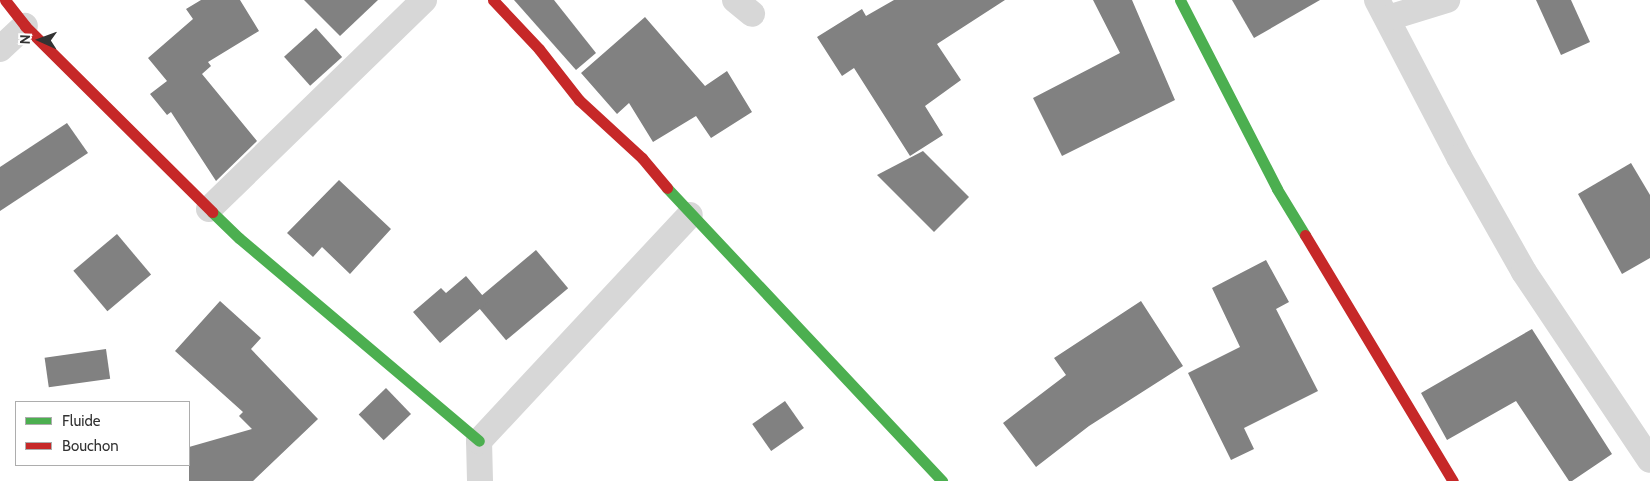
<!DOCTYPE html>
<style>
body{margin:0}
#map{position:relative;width:1650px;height:481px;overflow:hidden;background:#fff;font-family:Cabin,sans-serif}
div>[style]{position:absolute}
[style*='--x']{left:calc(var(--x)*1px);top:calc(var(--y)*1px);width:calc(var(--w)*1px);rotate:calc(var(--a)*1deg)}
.building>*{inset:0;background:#818181;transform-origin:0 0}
.street>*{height:26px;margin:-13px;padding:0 13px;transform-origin:13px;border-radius:13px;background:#d7d7d7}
.fast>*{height:11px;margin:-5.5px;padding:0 5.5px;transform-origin:5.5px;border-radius:5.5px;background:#4caf50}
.jam>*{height:11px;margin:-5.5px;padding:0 5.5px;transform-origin:5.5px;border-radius:5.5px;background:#c62828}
span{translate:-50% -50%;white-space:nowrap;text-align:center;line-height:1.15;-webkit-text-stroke:5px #fff;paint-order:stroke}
.legend{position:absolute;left:15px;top:401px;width:175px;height:65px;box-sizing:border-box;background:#fff;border:1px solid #adadad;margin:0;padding:6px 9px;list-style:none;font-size:15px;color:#333}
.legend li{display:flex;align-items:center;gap:10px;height:25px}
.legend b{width:25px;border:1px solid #adadad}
.north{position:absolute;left:15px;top:15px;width:50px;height:50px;-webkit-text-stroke:4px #fff;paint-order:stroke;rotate:272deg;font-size:14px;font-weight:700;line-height:20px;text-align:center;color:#333}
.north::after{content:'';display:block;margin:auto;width:18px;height:22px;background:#333;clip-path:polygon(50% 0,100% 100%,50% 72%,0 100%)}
</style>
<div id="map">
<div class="building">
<i style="clip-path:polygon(201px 0,240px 0,259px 31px,208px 62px,211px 66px,202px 74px,257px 141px,216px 181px,171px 112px,167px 115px,150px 94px,167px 81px,148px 58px,193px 19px,186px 9px)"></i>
<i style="clip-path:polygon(304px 0,378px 0,340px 36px)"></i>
<i style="clip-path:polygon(514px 0,554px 0,596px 53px,576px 70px)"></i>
<i style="clip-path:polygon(894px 0,1005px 0,937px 44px,961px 80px,925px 106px,943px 135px,910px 156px,854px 68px,842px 76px,817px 37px,862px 9px,866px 16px)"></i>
<i style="clip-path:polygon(1093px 0,1132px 0,1175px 100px,1062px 156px,1033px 98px,1120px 53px)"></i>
<i style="clip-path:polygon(1232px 0,1320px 0,1254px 38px)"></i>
<i style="clip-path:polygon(1536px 0,1571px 0,1590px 42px,1561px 55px)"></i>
<i style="clip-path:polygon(645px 17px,705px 86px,727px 71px,752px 112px,711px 138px,696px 116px,653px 142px,629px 103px,617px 114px,581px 73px)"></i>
<i style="left:316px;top:28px;width:39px;height:43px;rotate:48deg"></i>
<i style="clip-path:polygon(67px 123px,88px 153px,0 211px,0 167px)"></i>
<i style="clip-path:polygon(923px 151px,969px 197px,934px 232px,877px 175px)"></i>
<i style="clip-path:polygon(1631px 163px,1650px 195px,1650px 258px,1622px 274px,1578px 194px)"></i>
<i style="clip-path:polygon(339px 180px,391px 229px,350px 274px,322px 247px,313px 257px,287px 233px)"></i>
<i style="left:117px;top:234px;width:53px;height:57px;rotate:50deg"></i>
<i style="left:536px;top:250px;width:50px;height:81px;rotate:50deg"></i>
<i style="clip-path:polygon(1266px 260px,1289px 302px,1276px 309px,1318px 391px,1244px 428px,1254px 449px,1231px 460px,1188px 373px,1240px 347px,1212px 288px)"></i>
<i style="clip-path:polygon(466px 276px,488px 302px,440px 343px,413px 312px,441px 288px,446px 293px)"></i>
<i style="clip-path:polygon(220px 301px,261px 338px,251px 349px,318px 419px,253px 481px,189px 481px,189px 447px,252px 429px,239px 416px,243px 412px,175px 351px)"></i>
<i style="clip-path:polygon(1141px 301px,1183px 366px,1089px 426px,1036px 467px,1003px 423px,1066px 375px,1054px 358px)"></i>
<i style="clip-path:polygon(1532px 329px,1612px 454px,1572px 481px,1569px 481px,1516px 401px,1447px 440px,1421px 393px)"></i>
<i style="left:106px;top:349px;width:30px;height:62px;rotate:82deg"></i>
<i style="left:386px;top:388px;width:36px;height:38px;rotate:46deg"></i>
<i style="left:785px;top:401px;width:33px;height:40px;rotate:55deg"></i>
</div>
<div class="street">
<i style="--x:735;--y:0;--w:22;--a:39"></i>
<i style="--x:1377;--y:0;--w:177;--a:62.4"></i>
<i style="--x:1459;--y:157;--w:132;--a:60.5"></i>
<i style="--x:1524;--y:272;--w:226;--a:56.2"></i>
<i style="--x:1388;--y:18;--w:62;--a:-17"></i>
<i style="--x:0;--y:49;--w:34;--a:-43"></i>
<i style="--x:209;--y:209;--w:300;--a:-44.2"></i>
<i style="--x:480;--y:481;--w:40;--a:-91.4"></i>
<i style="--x:479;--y:441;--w:309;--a:-47"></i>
</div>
<div class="fast">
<i style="--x:1180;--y:0;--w:212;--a:62.8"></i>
<i style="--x:1277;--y:189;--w:54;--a:58.7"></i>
<i style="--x:667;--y:188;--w:402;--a:46.8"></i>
<i style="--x:212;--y:212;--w:37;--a:44"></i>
<i style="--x:239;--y:238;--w:314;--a:40.2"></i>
</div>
<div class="jam">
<i style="--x:5;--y:0;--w:33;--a:52"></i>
<i style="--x:25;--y:26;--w:264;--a:44.8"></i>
<i style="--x:493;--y:0;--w:67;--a:46.8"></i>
<i style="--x:539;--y:49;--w:65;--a:51.9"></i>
<i style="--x:579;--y:100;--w:86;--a:42.6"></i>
<i style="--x:642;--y:158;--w:39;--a:50"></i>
<i style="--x:1305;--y:235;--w:287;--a:59"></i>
</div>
<ul class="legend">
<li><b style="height:6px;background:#4caf50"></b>Fluide</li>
<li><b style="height:6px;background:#c62828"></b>Bouchon</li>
</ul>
<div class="north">N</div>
</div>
